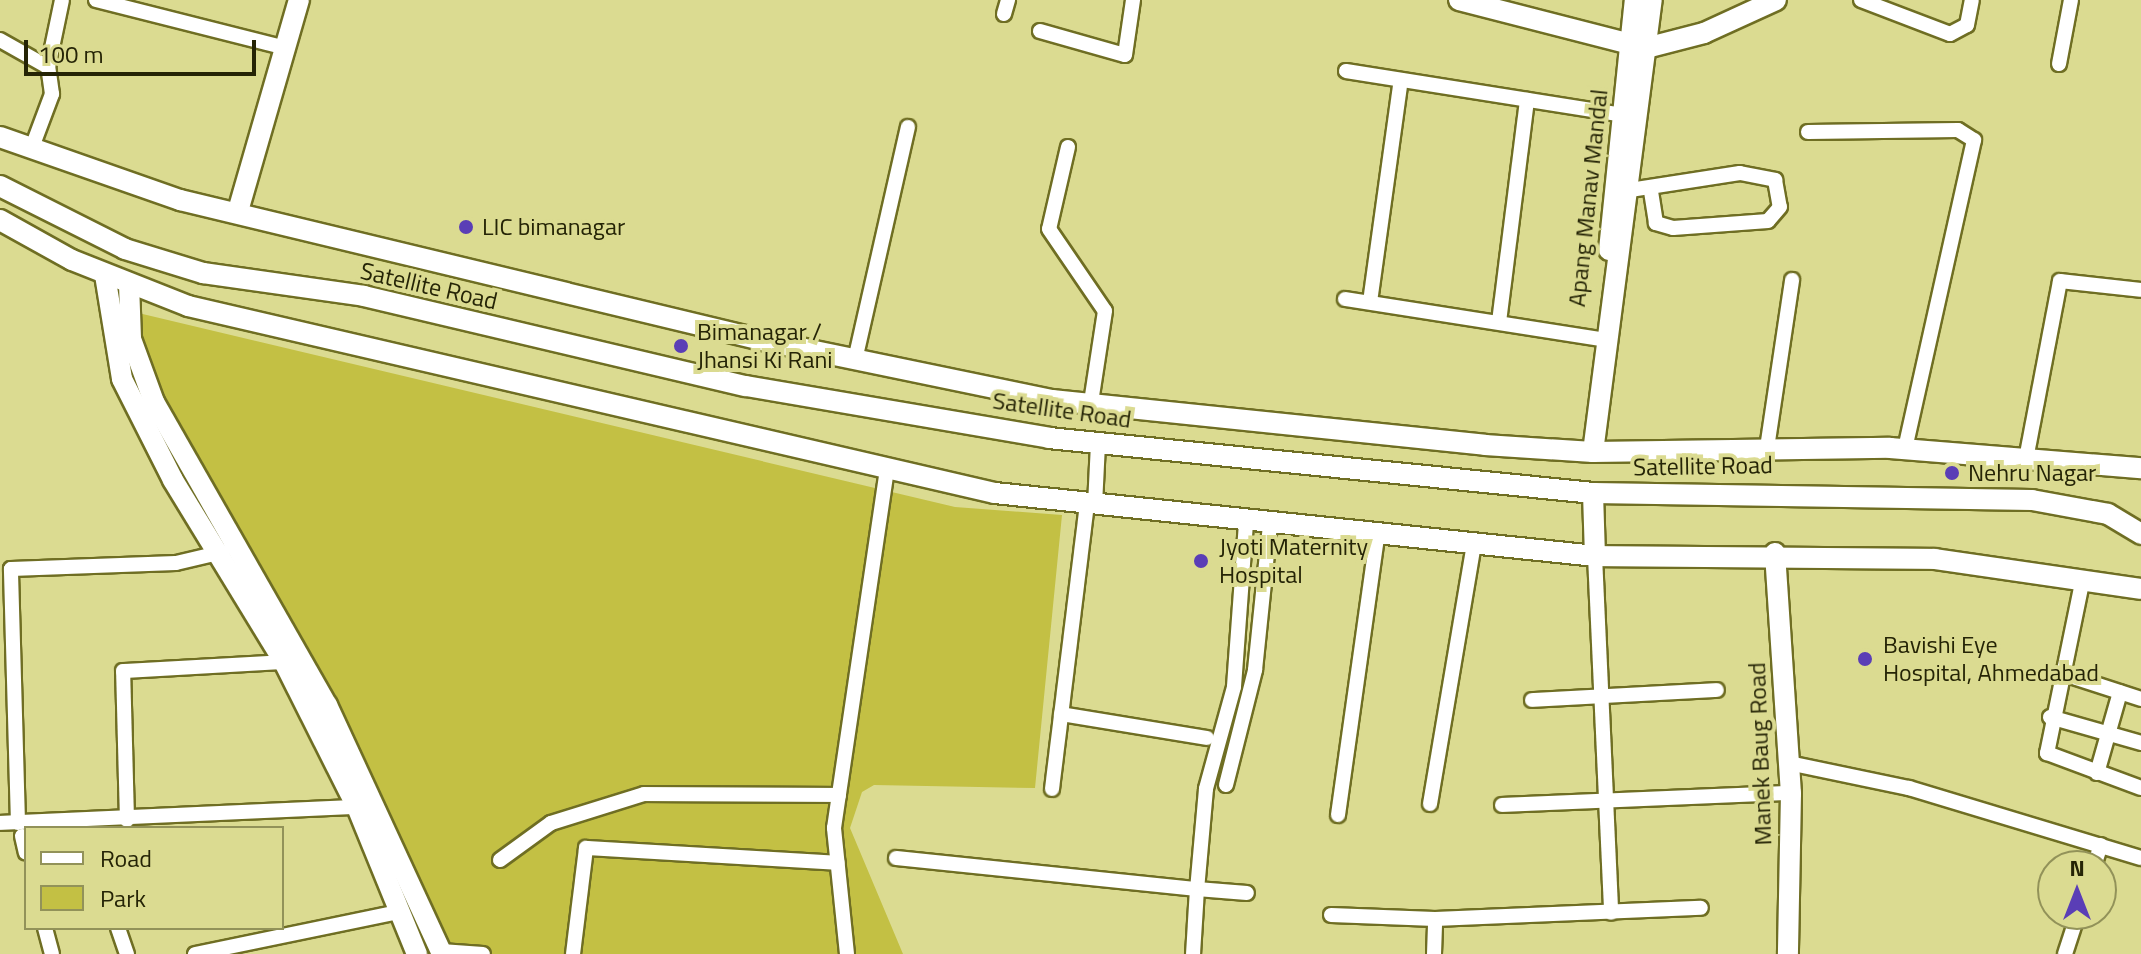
<!DOCTYPE html>
<style>
body{margin:0}
#map{position:relative;width:2141px;height:954px;overflow:hidden;background:#dbdb91;font-family:"Titillium Web",sans-serif}
div>[style]{position:absolute}
[style*='--x']{left:calc(var(--x)*1px);top:calc(var(--y)*1px);width:calc(var(--w)*1px);rotate:calc(var(--a)*1deg)}
.green>*{inset:0;background:#c3c044}
.roads{filter:drop-shadow(2px 0 #6f6e23) drop-shadow(-2px 0 #6f6e23) drop-shadow(0 2px #6f6e23) drop-shadow(0 -2px #6f6e23)}
.street>*{height:14px;margin:-7px;padding:0 7px;transform-origin:7px;border-radius:7px;background:#fff}
.secondary>*{height:20px;margin:-10px;padding:0 10px;transform-origin:10px;border-radius:10px;background:#fff}
.dots>*{width:22px;height:22px;translate:-50% -50%;box-sizing:border-box;border:4px solid #dbdb91;border-radius:50%}
span{translate:-50% -50%;white-space:nowrap;text-align:center;line-height:1.15;-webkit-text-stroke:8px #dbdb91;paint-order:stroke}
.street-label{font-size:24px;color:#252406}
.poi-label{font-size:24px;color:#252406}
.left{translate:0 -50%;text-align:left}
.legend{position:absolute;left:24px;top:826px;width:260px;height:104px;box-sizing:border-box;background:#dbdb91;border:2px solid #929259;margin:0;padding:10px 14px;list-style:none;font-size:24px;color:#252406}
.legend li{display:flex;align-items:center;gap:16px;height:40px}
.legend b{width:40px;border:2px solid #929259}
.north{position:absolute;left:2037px;top:850px;width:80px;height:80px;box-sizing:border-box;background:#dbdb91;border:2px solid #929259;border-radius:50%;rotate:0deg;font-size:22px;font-weight:700;line-height:32px;text-align:center;color:#252406}
.north::after{content:'';display:block;margin:auto;width:28px;height:36px;background:#5a3eb6;clip-path:polygon(50% 0,100% 100%,50% 72%,0 100%)}
.scale{position:absolute;left:24px;top:40px;width:232px;height:36px;box-sizing:border-box;border:4px solid #252406;border-top:0;padding-left:10px;font-size:24px;line-height:28px;white-space:nowrap;color:#252406;-webkit-text-stroke:6px #dbdb91;paint-order:stroke}
</style>
<div id="map">
<div class="green">
<i style="clip-path:polygon(130px 311px,955px 507px,1062px 515px,1035px 788px,874px 785px,862px 792px,850px 828px,903px 954px,425px 954px,227px 546px,145px 408px,123px 349px)"></i>
</div>
<div class="roads">
<div class="street">
<i style="--x:96;--y:0;--w:196;--a:14.2"></i>
<i style="--x:1861;--y:0;--w:95;--a:20.9"></i>
<i style="--x:1950;--y:34;--w:19;--a:-28"></i>
<i style="--x:1967;--y:25;--w:25;--a:-79"></i>
<i style="--x:1004;--y:14;--w:15;--a:-74"></i>
<i style="--x:1040;--y:31;--w:88;--a:15.8"></i>
<i style="--x:1125;--y:55;--w:56;--a:-81.7"></i>
<i style="--x:0;--y:40;--w:55;--a:29.4"></i>
<i style="--x:2059;--y:64;--w:65;--a:-79.4"></i>
<i style="--x:1346;--y:71;--w:288;--a:9"></i>
<i style="--x:1808;--y:132;--w:150;--a:-0.8"></i>
<i style="--x:1958;--y:130;--w:19;--a:32"></i>
<i style="--x:1974;--y:140;--w:317;--a:102.6"></i>
<i style="--x:1068;--y:147;--w:84;--a:103"></i>
<i style="--x:1049;--y:229;--w:99;--a:55.7"></i>
<i style="--x:1105;--y:311;--w:93;--a:98.7"></i>
<i style="--x:31;--y:150;--w:60;--a:-69.4"></i>
<i style="--x:52;--y:94;--w:27;--a:-98"></i>
<i style="--x:48;--y:67;--w:68;--a:-78.2"></i>
<i style="--x:1630;--y:190;--w:111;--a:-8.8"></i>
<i style="--x:1740;--y:173;--w:36;--a:11"></i>
<i style="--x:1775;--y:180;--w:27;--a:80"></i>
<i style="--x:1780;--y:207;--w:18;--a:131"></i>
<i style="--x:1768;--y:221;--w:95;--a:175.8"></i>
<i style="--x:1673;--y:228;--w:18;--a:-164"></i>
<i style="--x:1656;--y:223;--w:31;--a:-99"></i>
<i style="--x:1345;--y:299;--w:257;--a:8.9"></i>
<i style="--x:1370;--y:302;--w:224;--a:-82.1"></i>
<i style="--x:1499;--y:322;--w:224;--a:-82.8"></i>
<i style="--x:855;--y:360;--w:239;--a:-77.2"></i>
<i style="--x:1767;--y:448;--w:170;--a:-81.5"></i>
<i style="--x:2027;--y:454;--w:176;--a:-79.2"></i>
<i style="--x:2060;--y:281;--w:81;--a:6.3"></i>
<i style="--x:1095;--y:505;--w:62;--a:-87.2"></i>
<i style="--x:1246;--y:523;--w:164;--a:94.2"></i>
<i style="--x:1234;--y:687;--w:106;--a:105.4"></i>
<i style="--x:1206;--y:789;--w:100;--a:95.1"></i>
<i style="--x:1197;--y:889;--w:50;--a:4.6"></i>
<i style="--x:1595;--y:556;--w:357;--a:87.4"></i>
<i style="--x:2083;--y:578;--w:179;--a:101.6"></i>
<i style="--x:2047;--y:753;--w:100;--a:20.4"></i>
<i style="--x:2061;--y:673;--w:84;--a:18"></i>
<i style="--x:1532;--y:700;--w:185;--a:-3.1"></i>
<i style="--x:1061;--y:714;--w:148;--a:9.3"></i>
<i style="--x:2050;--y:717;--w:95;--a:15.9"></i>
<i style="--x:1789;--y:763;--w:123;--a:11.8"></i>
<i style="--x:1909;--y:788;--w:242;--a:16.8"></i>
<i style="--x:2097;--y:773;--w:84;--a:-74.1"></i>
<i style="--x:1226;--y:785;--w:119;--a:-75.8"></i>
<i style="--x:1255;--y:670;--w:146;--a:-84.1"></i>
<i style="--x:1052;--y:789;--w:287;--a:-83"></i>
<i style="--x:1430;--y:804;--w:263;--a:-80.4"></i>
<i style="--x:1502;--y:805;--w:289;--a:-2.4"></i>
<i style="--x:1338;--y:815;--w:281;--a:-82"></i>
<i style="--x:127;--y:820;--w:149;--a:-91.5"></i>
<i style="--x:123;--y:671;--w:161;--a:-3.2"></i>
<i style="--x:0;--y:823;--w:357;--a:-2.6"></i>
<i style="--x:18;--y:823;--w:254;--a:-91.6"></i>
<i style="--x:11;--y:569;--w:165;--a:-2.1"></i>
<i style="--x:176;--y:563;--w:48;--a:-13.2"></i>
<i style="--x:22;--y:836;--w:17;--a:77"></i>
<i style="--x:896;--y:858;--w:303;--a:5.9"></i>
<i style="--x:1197;--y:889;--w:65;--a:93.5"></i>
<i style="--x:500;--y:860;--w:63;--a:-36"></i>
<i style="--x:551;--y:823;--w:97;--a:-17.3"></i>
<i style="--x:644;--y:794;--w:195;--a:0.3"></i>
<i style="--x:2094;--y:866;--w:22;--a:-72"></i>
<i style="--x:1331;--y:915;--w:104;--a:2.2"></i>
<i style="--x:45;--y:928;--w:27;--a:75"></i>
<i style="--x:118;--y:928;--w:28;--a:71"></i>
<i style="--x:441;--y:951;--w:42;--a:4.1"></i>
<i style="--x:195;--y:954;--w:207;--a:-11.7"></i>
<i style="--x:573;--y:954;--w:107;--a:-83"></i>
<i style="--x:586;--y:848;--w:252;--a:3.4"></i>
<i style="--x:847;--y:954;--w:127;--a:-95.9"></i>
<i style="--x:834;--y:828;--w:364;--a:-81.6"></i>
<i style="--x:1434;--y:954;--w:35;--a:-88"></i>
<i style="--x:1435;--y:919;--w:266;--a:-2.4"></i>
<i style="--x:2065;--y:954;--w:42;--a:-72"></i>
</div>
<div class="secondary">
<i style="--x:1459;--y:0;--w:193;--a:14.4"></i>
<i style="--x:1646;--y:48;--w:60;--a:-14.5"></i>
<i style="--x:1704;--y:33;--w:79;--a:-24.6"></i>
<i style="--x:0;--y:137;--w:191;--a:19.3"></i>
<i style="--x:180;--y:200;--w:594;--a:13.54"></i>
<i style="--x:757;--y:339;--w:301;--a:11.7"></i>
<i style="--x:1052;--y:400;--w:435;--a:5.9"></i>
<i style="--x:1485;--y:445;--w:108;--a:3.7"></i>
<i style="--x:1593;--y:452;--w:297;--a:-0.8"></i>
<i style="--x:1890;--y:448;--w:252;--a:4.6"></i>
<i style="--x:0;--y:186;--w:140;--a:26.7"></i>
<i style="--x:125;--y:249;--w:82;--a:17.1"></i>
<i style="--x:203;--y:273;--w:163;--a:8.1"></i>
<i style="--x:364;--y:296;--w:392;--a:13.3"></i>
<i style="--x:746;--y:386;--w:307;--a:9.7"></i>
<i style="--x:1049;--y:438;--w:547;--a:5.77"></i>
<i style="--x:1593;--y:493;--w:439;--a:0.9"></i>
<i style="--x:2032;--y:500;--w:77;--a:10.4"></i>
<i style="--x:2108;--y:514;--w:39;--a:31"></i>
<i style="--x:238;--y:211;--w:220;--a:-73.9"></i>
<i style="--x:0;--y:220;--w:82;--a:29.1"></i>
<i style="--x:72;--y:260;--w:125;--a:21.6"></i>
<i style="--x:188;--y:306;--w:828;--a:13.05"></i>
<i style="--x:995;--y:493;--w:603;--a:5.99"></i>
<i style="--x:1609;--y:250;--w:251;--a:-84.1"></i>
<i style="--x:105;--y:275;--w:105;--a:80.7"></i>
<i style="--x:122;--y:379;--w:113;--a:63.2"></i>
<i style="--x:173;--y:480;--w:213;--a:58.6"></i>
<i style="--x:284;--y:662;--w:162;--a:63.3"></i>
<i style="--x:357;--y:807;--w:159;--a:67.8"></i>
<i style="--x:129;--y:284;--w:55;--a:87.9"></i>
<i style="--x:131;--y:339;--w:67;--a:69.9"></i>
<i style="--x:154;--y:402;--w:349;--a:60.3"></i>
<i style="--x:327;--y:705;--w:274;--a:65.2"></i>
<i style="--x:1593;--y:452;--w:456;--a:-82.6"></i>
<i style="--x:1593;--y:493;--w:63;--a:88.2"></i>
<i style="--x:1595;--y:556;--w:340;--a:0.5"></i>
<i style="--x:1935;--y:559;--w:208;--a:8.3"></i>
<i style="--x:1775;--y:553;--w:241;--a:86.2"></i>
<i style="--x:1791;--y:793;--w:161;--a:91.1"></i>
</div>
</div>
<div class="dots">
<i style="left:466px;top:227px;background:#5a3eb6"></i>
<i style="left:681px;top:346px;background:#5a3eb6"></i>
<i style="left:1952px;top:473px;background:#5a3eb6"></i>
<i style="left:1201px;top:561px;background:#5a3eb6"></i>
<i style="left:1865px;top:659px;background:#5a3eb6"></i>
</div>
<div class="street-label">
<span style="left:1588px;top:198px;rotate:-84deg">Apang Manav Mandal</span>
<span style="left:429px;top:286px;rotate:13deg">Satellite Road</span>
<span style="left:1062px;top:410px;rotate:8deg">Satellite Road</span>
<span style="left:1703px;top:466px;rotate:-1deg">Satellite Road</span>
<span style="left:1760px;top:754px;rotate:-92deg">Manek Baug Road</span>
</div>
<div class="poi-label">
<span class="left" style="left:482px;top:227px">LIC bimanagar</span>
<span class="left" style="left:697px;top:346px">Bimanagar /<br>Jhansi Ki Rani</span>
<span class="left" style="left:1968px;top:473px">Nehru Nagar</span>
<span class="left" style="left:1219px;top:561px">Jyoti Maternity<br>Hospital</span>
<span class="left" style="left:1883px;top:659px">Bavishi Eye<br>Hospital, Ahmedabad</span>
</div>
<ul class="legend">
<li><b style="height:10px;background:#fff"></b>Road</li>
<li><b style="height:22px;background:#c3c044"></b>Park</li>
</ul>
<div class="north">N</div>
<div class="scale">100 m</div>
</div>
